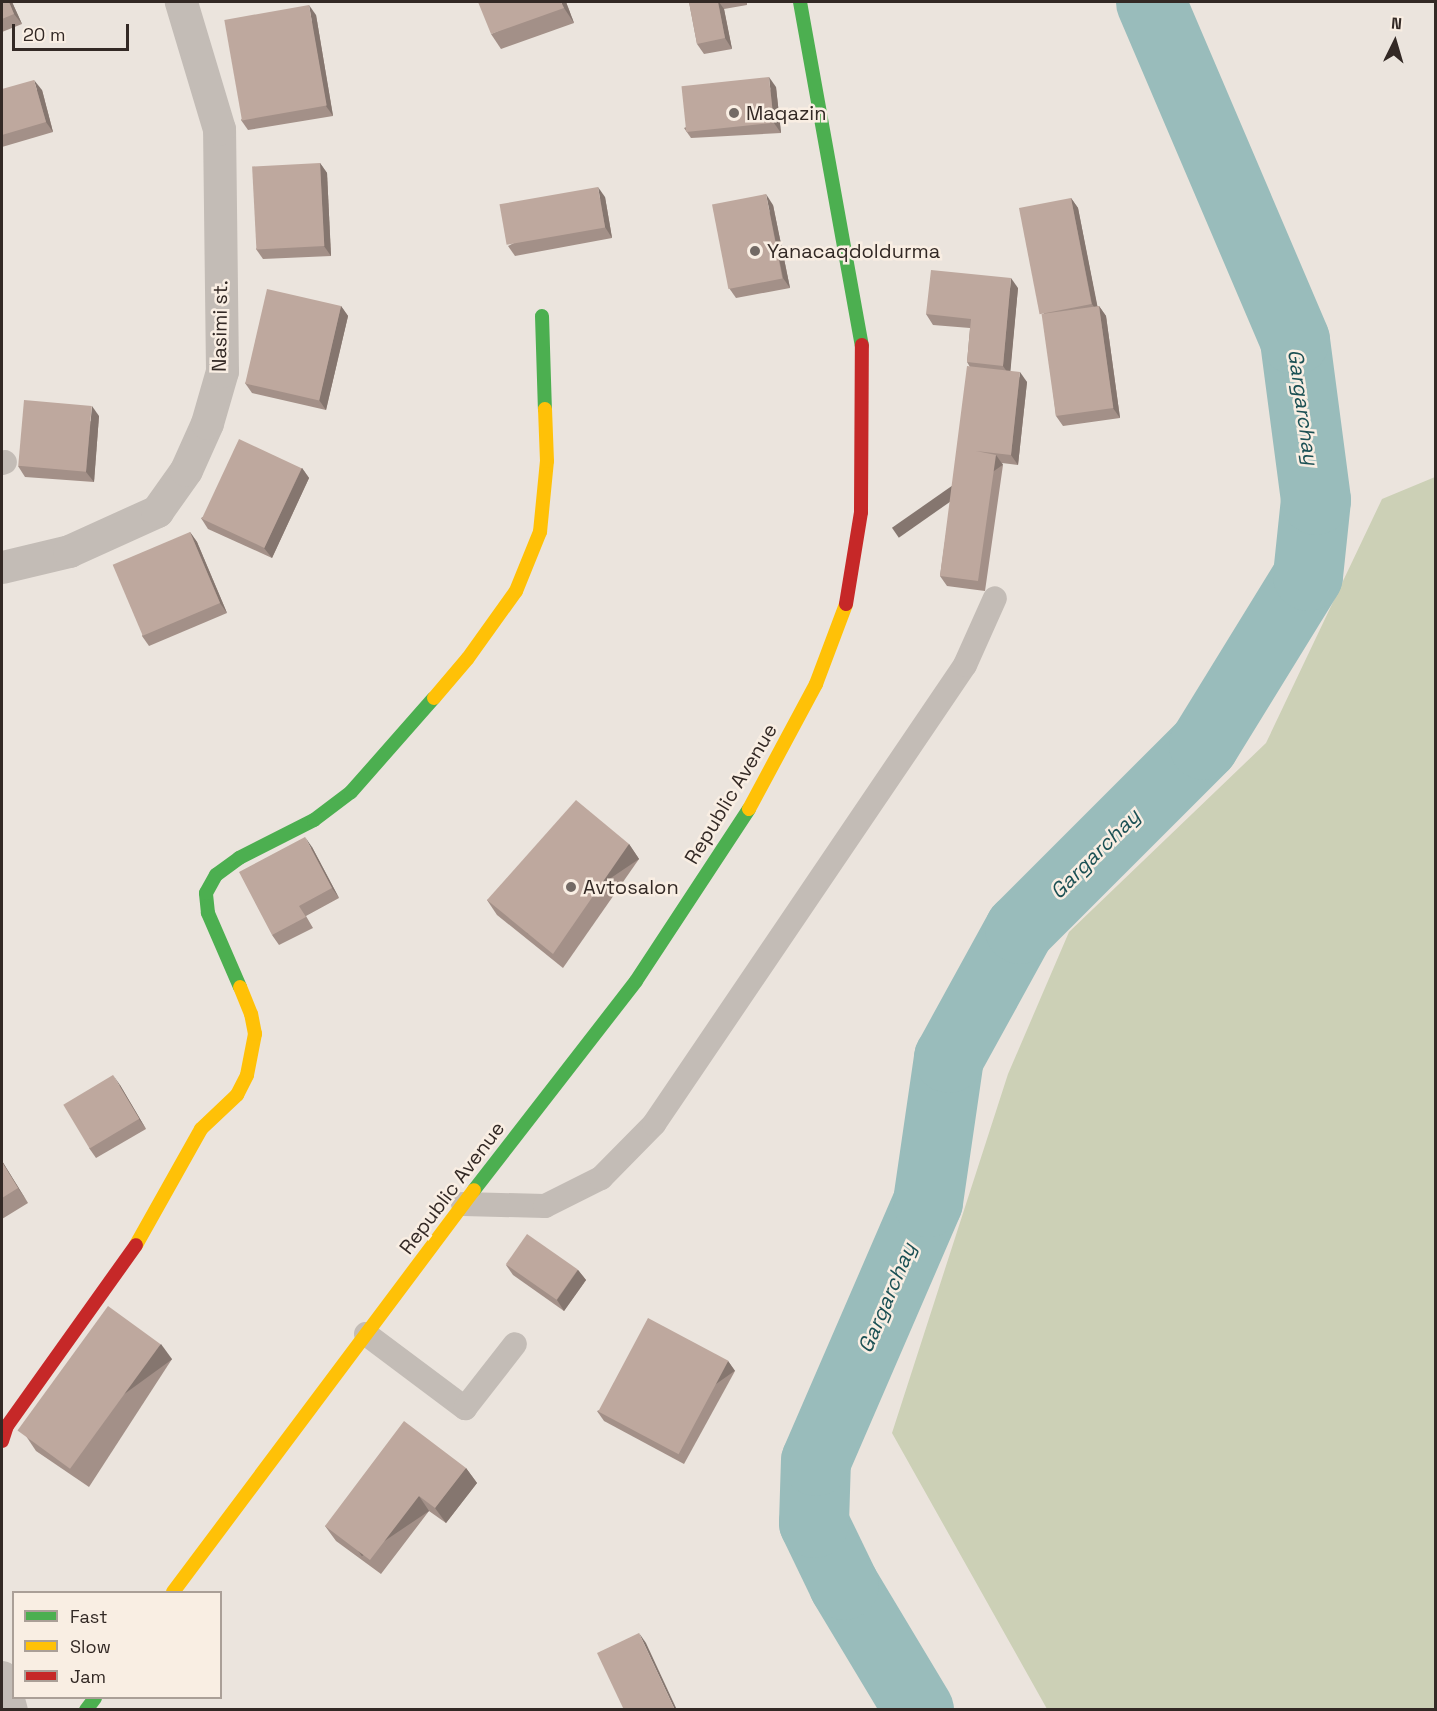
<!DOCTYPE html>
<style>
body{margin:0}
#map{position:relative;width:1437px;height:1711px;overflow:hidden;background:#ebe4dd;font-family:"Space Grotesk",sans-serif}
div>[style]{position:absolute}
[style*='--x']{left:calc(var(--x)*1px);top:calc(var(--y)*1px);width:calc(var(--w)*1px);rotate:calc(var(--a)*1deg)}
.green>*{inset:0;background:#ccd0b6}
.river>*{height:70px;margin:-35px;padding:0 35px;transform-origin:35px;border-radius:35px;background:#99bcbb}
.lane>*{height:24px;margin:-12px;padding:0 12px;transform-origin:12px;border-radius:12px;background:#c3bcb6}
.street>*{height:33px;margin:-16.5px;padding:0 16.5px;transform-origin:16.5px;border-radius:16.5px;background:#c3bcb6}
.fast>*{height:14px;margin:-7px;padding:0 7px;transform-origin:7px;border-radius:7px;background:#4caf50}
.slow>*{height:14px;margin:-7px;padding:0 7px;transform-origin:7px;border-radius:7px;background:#ffc107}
.jam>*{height:14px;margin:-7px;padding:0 7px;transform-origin:7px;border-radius:7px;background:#c62828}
.wall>*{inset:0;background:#a39088}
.shaded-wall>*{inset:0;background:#85766f;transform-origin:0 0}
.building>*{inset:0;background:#bea89e;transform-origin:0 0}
.dots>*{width:16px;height:16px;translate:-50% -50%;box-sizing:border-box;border:3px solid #f9eee3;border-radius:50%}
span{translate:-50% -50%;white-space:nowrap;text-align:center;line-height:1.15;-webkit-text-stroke:5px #f9eee3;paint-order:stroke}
.poi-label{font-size:20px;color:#332925}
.left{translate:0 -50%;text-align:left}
.street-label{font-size:20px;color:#332925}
.water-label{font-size:21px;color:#1b5054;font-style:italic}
.frame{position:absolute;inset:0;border:3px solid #332925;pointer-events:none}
.legend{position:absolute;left:12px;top:1591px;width:210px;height:108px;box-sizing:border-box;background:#f9eee3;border:2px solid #aa9f97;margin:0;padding:8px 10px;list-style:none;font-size:18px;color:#332925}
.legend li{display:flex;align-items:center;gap:12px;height:30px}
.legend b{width:30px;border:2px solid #aa9f97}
.north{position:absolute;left:1365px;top:12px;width:60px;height:60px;-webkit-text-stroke:4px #f9eee3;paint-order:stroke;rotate:5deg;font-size:16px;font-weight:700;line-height:24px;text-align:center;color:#332925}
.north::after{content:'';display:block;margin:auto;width:21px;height:27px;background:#332925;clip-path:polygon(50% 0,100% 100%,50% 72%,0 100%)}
.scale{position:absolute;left:12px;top:24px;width:117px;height:27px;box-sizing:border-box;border:3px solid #332925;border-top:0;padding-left:8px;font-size:18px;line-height:21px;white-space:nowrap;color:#332925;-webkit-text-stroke:4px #f9eee3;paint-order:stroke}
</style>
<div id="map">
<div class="green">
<i style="clip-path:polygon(1435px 477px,1435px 1709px,1047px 1709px,892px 1433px,1008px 1074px,1069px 932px,1266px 743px,1382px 499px)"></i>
</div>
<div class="river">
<i style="--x:919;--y:1710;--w:146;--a:-121"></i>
<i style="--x:844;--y:1585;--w:69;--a:-115.8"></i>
<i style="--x:814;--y:1523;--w:62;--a:-88.2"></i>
<i style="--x:816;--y:1461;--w:282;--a:-66.6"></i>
<i style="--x:928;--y:1202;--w:146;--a:-81.7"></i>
<i style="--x:949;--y:1058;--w:147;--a:-61.2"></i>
<i style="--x:1020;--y:929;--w:260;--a:-45"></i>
<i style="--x:1204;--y:745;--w:198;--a:-58.4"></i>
<i style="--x:1308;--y:576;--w:76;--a:-84"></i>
<i style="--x:1316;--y:500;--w:161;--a:-97.5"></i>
<i style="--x:1295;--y:340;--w:367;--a:-113.1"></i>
</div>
<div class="lane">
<i style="--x:2;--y:463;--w:3;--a:-18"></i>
<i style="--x:463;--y:1204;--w:82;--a:1.4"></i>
<i style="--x:545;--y:1206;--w:63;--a:-26.6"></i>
<i style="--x:601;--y:1178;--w:76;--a:-45.5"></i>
<i style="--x:654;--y:1124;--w:554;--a:-55.88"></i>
<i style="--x:965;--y:665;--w:73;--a:-65.9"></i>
<i style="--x:366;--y:1334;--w:124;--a:36.8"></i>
<i style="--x:465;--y:1408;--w:81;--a:-52"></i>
</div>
<div class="street">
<i style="--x:2;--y:567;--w:69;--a:-13.4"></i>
<i style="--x:69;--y:551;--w:97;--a:-24.4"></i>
<i style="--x:157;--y:511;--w:50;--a:-54.7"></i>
<i style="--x:186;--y:470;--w:51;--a:-65.9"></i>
<i style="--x:207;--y:423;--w:54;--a:-73.9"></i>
<i style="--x:222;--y:371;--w:242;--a:-90.7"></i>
<i style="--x:219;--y:129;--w:133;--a:-106.7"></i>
<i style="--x:2;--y:1677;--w:34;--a:75"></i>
</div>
<div class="fast">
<i style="--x:800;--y:2;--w:349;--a:79.8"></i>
<i style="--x:542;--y:316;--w:93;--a:88.2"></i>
<i style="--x:240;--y:987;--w:81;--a:-113.4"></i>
<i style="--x:208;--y:913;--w:20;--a:-96"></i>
<i style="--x:206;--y:893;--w:21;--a:-61"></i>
<i style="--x:216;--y:875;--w:29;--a:-36"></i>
<i style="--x:239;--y:858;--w:84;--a:-26.9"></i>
<i style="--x:314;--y:820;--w:46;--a:-37.1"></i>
<i style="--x:351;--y:792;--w:125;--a:-48.6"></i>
<i style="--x:474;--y:1190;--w:264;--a:-52.2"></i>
<i style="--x:636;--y:981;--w:206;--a:-56.7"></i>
<i style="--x:86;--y:1710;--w:15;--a:-53"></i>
</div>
<div class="slow">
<i style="--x:434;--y:698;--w:52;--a:-49.6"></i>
<i style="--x:468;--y:658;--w:82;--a:-54.4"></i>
<i style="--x:516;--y:591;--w:64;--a:-67.9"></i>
<i style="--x:540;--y:532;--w:71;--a:-84.4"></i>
<i style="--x:547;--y:461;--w:52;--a:-92.2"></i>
<i style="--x:749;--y:809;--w:142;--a:-61.8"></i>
<i style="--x:816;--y:684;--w:85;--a:-69.4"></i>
<i style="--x:136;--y:1245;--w:133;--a:-60.7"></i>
<i style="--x:201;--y:1129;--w:50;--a:-43.4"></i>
<i style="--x:237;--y:1095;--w:22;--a:-63"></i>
<i style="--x:247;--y:1075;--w:42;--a:-79"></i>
<i style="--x:255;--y:1034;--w:20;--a:-101"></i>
<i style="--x:251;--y:1014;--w:29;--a:-112"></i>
<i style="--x:173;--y:1592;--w:502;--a:-53.18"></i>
</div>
<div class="jam">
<i style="--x:846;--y:604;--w:93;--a:-80.7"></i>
<i style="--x:861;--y:512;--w:167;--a:-89.7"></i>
<i style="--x:2;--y:1441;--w:16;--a:-72"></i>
<i style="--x:7;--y:1426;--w:222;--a:-54.5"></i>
</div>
<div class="wall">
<i style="clip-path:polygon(2px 2px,12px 2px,22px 24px,2px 32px)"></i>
<i style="clip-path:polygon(566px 2px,574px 23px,501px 49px,491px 34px)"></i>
<i style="clip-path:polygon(689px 2px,747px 2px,747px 5px,724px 9px,732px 49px,704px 54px,697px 44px)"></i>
<i style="clip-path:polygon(316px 15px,333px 116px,248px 130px,241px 120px)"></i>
<i style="clip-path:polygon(776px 87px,781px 133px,691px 138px,684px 128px)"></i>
<i style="clip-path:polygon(2px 89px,42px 90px,53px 132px,2px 147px)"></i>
<i style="clip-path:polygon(320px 163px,327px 173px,331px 256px,263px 259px,256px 249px)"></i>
<i style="clip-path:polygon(605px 197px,612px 238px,515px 256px,508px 246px)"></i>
<i style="clip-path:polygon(1071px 198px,1078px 208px,1097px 306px,1099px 306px,1106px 316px,1120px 418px,1063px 426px,1056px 416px,1044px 314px,1043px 312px)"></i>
<i style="clip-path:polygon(773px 205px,790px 288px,736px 298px,729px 288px)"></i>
<i style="clip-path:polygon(1018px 288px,1010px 371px,1027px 382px,1018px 465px,1002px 463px,1003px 465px,985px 591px,947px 586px,940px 576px,970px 367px,967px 362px,970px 328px,933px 325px,926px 314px)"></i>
<i style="clip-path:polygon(341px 306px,348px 316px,326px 410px,252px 393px,245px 383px)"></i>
<i style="clip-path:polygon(99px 416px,94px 482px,25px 477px,18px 466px)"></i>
<i style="clip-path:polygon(302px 468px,309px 478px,272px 558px,208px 529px,201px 518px)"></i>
<i style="clip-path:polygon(190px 532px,197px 542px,227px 613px,149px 646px,142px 636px)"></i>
<i style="clip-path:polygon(629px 844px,639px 859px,563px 968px,497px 915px,487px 900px)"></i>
<i style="clip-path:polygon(312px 847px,339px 898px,306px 916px,313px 928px,279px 945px,272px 935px)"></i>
<i style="clip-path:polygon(120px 1085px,146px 1129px,96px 1158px,89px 1148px)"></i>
<i style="clip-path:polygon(2px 1161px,28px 1203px,2px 1219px)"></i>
<i style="clip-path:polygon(506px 1265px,578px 1270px,586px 1280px,564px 1311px,513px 1275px)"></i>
<i style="clip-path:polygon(172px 1359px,89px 1487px,36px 1451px,26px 1436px)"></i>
<i style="clip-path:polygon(728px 1361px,735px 1371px,684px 1464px,604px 1421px,597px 1411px)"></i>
<i style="clip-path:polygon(466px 1468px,477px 1483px,446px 1523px,429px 1511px,381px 1574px,336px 1541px,325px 1526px)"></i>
</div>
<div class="shaded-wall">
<i style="clip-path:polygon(9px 2px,12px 2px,22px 24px,14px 14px)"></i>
<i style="clip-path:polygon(561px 2px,566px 2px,574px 23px,564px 8px)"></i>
<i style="clip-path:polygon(718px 2px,719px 2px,724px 9px,732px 49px,725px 38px)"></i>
<i style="clip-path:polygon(309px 5px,316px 15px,333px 116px,326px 106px)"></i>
<i style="clip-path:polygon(769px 77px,776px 87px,781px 133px,774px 123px)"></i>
<i style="clip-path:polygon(34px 80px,42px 90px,53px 132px,46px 122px)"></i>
<i style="clip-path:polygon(320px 163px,327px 173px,331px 256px,324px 246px)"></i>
<i style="clip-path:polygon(598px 187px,605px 197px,612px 238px,605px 227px)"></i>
<i style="clip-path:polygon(766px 194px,773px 205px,790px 288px,783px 278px)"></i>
<i style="clip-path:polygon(1071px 198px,1078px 208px,1099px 314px,1092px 304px)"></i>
<i style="clip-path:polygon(1011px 278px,1018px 288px,1010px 376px,1003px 366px)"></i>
<i style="clip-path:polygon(341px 306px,348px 316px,326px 410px,319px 400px)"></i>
<i style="clip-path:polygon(1099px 306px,1106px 316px,1120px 418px,1113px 408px)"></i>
<i style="clip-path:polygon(1020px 372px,1027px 382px,1018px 465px,1011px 455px)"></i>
<i style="clip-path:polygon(92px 406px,99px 416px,94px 482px,86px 472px)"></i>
<i style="left:996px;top:455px;width:12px;height:127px;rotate:55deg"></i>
<i style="clip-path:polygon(302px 468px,309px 478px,272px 558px,264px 548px)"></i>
<i style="clip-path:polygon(190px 532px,197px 542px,227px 613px,220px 603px)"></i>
<i style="clip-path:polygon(305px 837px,312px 847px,339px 898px,332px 888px)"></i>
<i style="left:629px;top:844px;width:18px;height:134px;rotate:56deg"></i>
<i style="clip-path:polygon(113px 1075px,120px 1085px,146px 1129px,139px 1119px)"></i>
<i style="clip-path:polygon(2px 1161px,28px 1203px,18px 1188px,2px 1162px)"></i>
<i style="clip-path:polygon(578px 1270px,586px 1280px,564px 1311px,557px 1300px)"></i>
<i style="left:161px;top:1344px;width:19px;height:153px;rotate:54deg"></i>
<i style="left:728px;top:1361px;width:12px;height:106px;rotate:55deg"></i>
<i style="clip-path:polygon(466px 1468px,477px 1483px,446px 1523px,435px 1508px)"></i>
<i style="left:419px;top:1496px;width:18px;height:81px;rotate:56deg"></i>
<i style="clip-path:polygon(639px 1633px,646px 1643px,677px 1710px,675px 1710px)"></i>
</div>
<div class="building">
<i style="clip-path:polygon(2px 2px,9px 2px,14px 14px,2px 19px)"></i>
<i style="clip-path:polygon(478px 2px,561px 2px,564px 8px,491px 34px)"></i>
<i style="clip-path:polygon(689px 2px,718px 2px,725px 38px,697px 44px)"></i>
<i style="left:309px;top:5px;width:102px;height:86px;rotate:80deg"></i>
<i style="left:769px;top:77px;width:46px;height:88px;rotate:84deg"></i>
<i style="clip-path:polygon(34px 80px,46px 122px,2px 135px,2px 89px)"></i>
<i style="left:320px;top:163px;width:83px;height:68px;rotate:87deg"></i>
<i style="left:598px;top:187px;width:41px;height:100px;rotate:80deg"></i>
<i style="left:766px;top:194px;width:86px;height:55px;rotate:79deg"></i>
<i style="left:1071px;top:198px;width:108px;height:53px;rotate:79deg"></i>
<i style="clip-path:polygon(931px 270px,1011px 278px,1003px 366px,967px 362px,971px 319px,926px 314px)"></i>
<i style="left:267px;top:289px;width:76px;height:97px;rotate:13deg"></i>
<i style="left:1099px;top:306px;width:103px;height:58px;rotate:82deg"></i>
<i style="clip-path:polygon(967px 366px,1020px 372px,1011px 455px,976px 451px,996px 455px,978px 581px,940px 576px)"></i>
<i style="left:24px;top:400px;width:68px;height:66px;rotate:5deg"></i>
<i style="left:239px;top:439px;width:69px;height:88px;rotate:25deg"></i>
<i style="left:190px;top:532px;width:77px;height:84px;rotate:67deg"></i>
<i style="clip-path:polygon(576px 800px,629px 844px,553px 954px,487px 900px)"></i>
<i style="clip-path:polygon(305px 837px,332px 888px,299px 906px,306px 917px,272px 935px,239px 872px)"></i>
<i style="left:113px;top:1075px;width:51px;height:58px;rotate:59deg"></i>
<i style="clip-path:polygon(2px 1162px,18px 1188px,2px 1198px)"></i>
<i style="left:527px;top:1234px;width:62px;height:37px;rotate:35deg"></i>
<i style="left:108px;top:1306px;width:65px;height:154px;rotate:36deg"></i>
<i style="left:648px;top:1318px;width:91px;height:106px;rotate:28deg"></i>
<i style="clip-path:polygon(404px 1421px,466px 1468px,435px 1508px,419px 1496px,370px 1560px,325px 1526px)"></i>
<i style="clip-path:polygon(639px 1633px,675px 1710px,624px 1710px,597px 1653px)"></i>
</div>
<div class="dots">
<i style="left:734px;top:113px;background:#736a65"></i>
<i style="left:755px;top:251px;background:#736a65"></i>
<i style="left:571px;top:887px;background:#736a65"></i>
</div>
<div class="poi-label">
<span class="left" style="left:746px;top:113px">Maqazin</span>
<span class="left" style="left:767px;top:251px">Yanacaqdoldurma</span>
<span class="left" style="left:583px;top:887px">Avtosalon</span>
</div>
<div class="street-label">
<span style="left:220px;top:326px;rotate:-89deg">Nasimi st.</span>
<span style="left:731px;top:794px;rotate:-59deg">Republic Avenue</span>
<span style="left:452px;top:1188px;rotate:-53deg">Republic Avenue</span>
</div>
<div class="water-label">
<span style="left:1303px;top:407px;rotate:82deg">Gargarchay</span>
<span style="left:1095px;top:854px;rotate:-45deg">Gargarchay</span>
<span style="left:887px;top:1298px;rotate:-67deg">Gargarchay</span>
</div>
<div class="frame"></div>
<ul class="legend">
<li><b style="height:8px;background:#4caf50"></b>Fast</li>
<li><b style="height:8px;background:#ffc107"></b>Slow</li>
<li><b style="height:8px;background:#c62828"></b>Jam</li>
</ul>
<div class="north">N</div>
<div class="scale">20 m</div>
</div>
